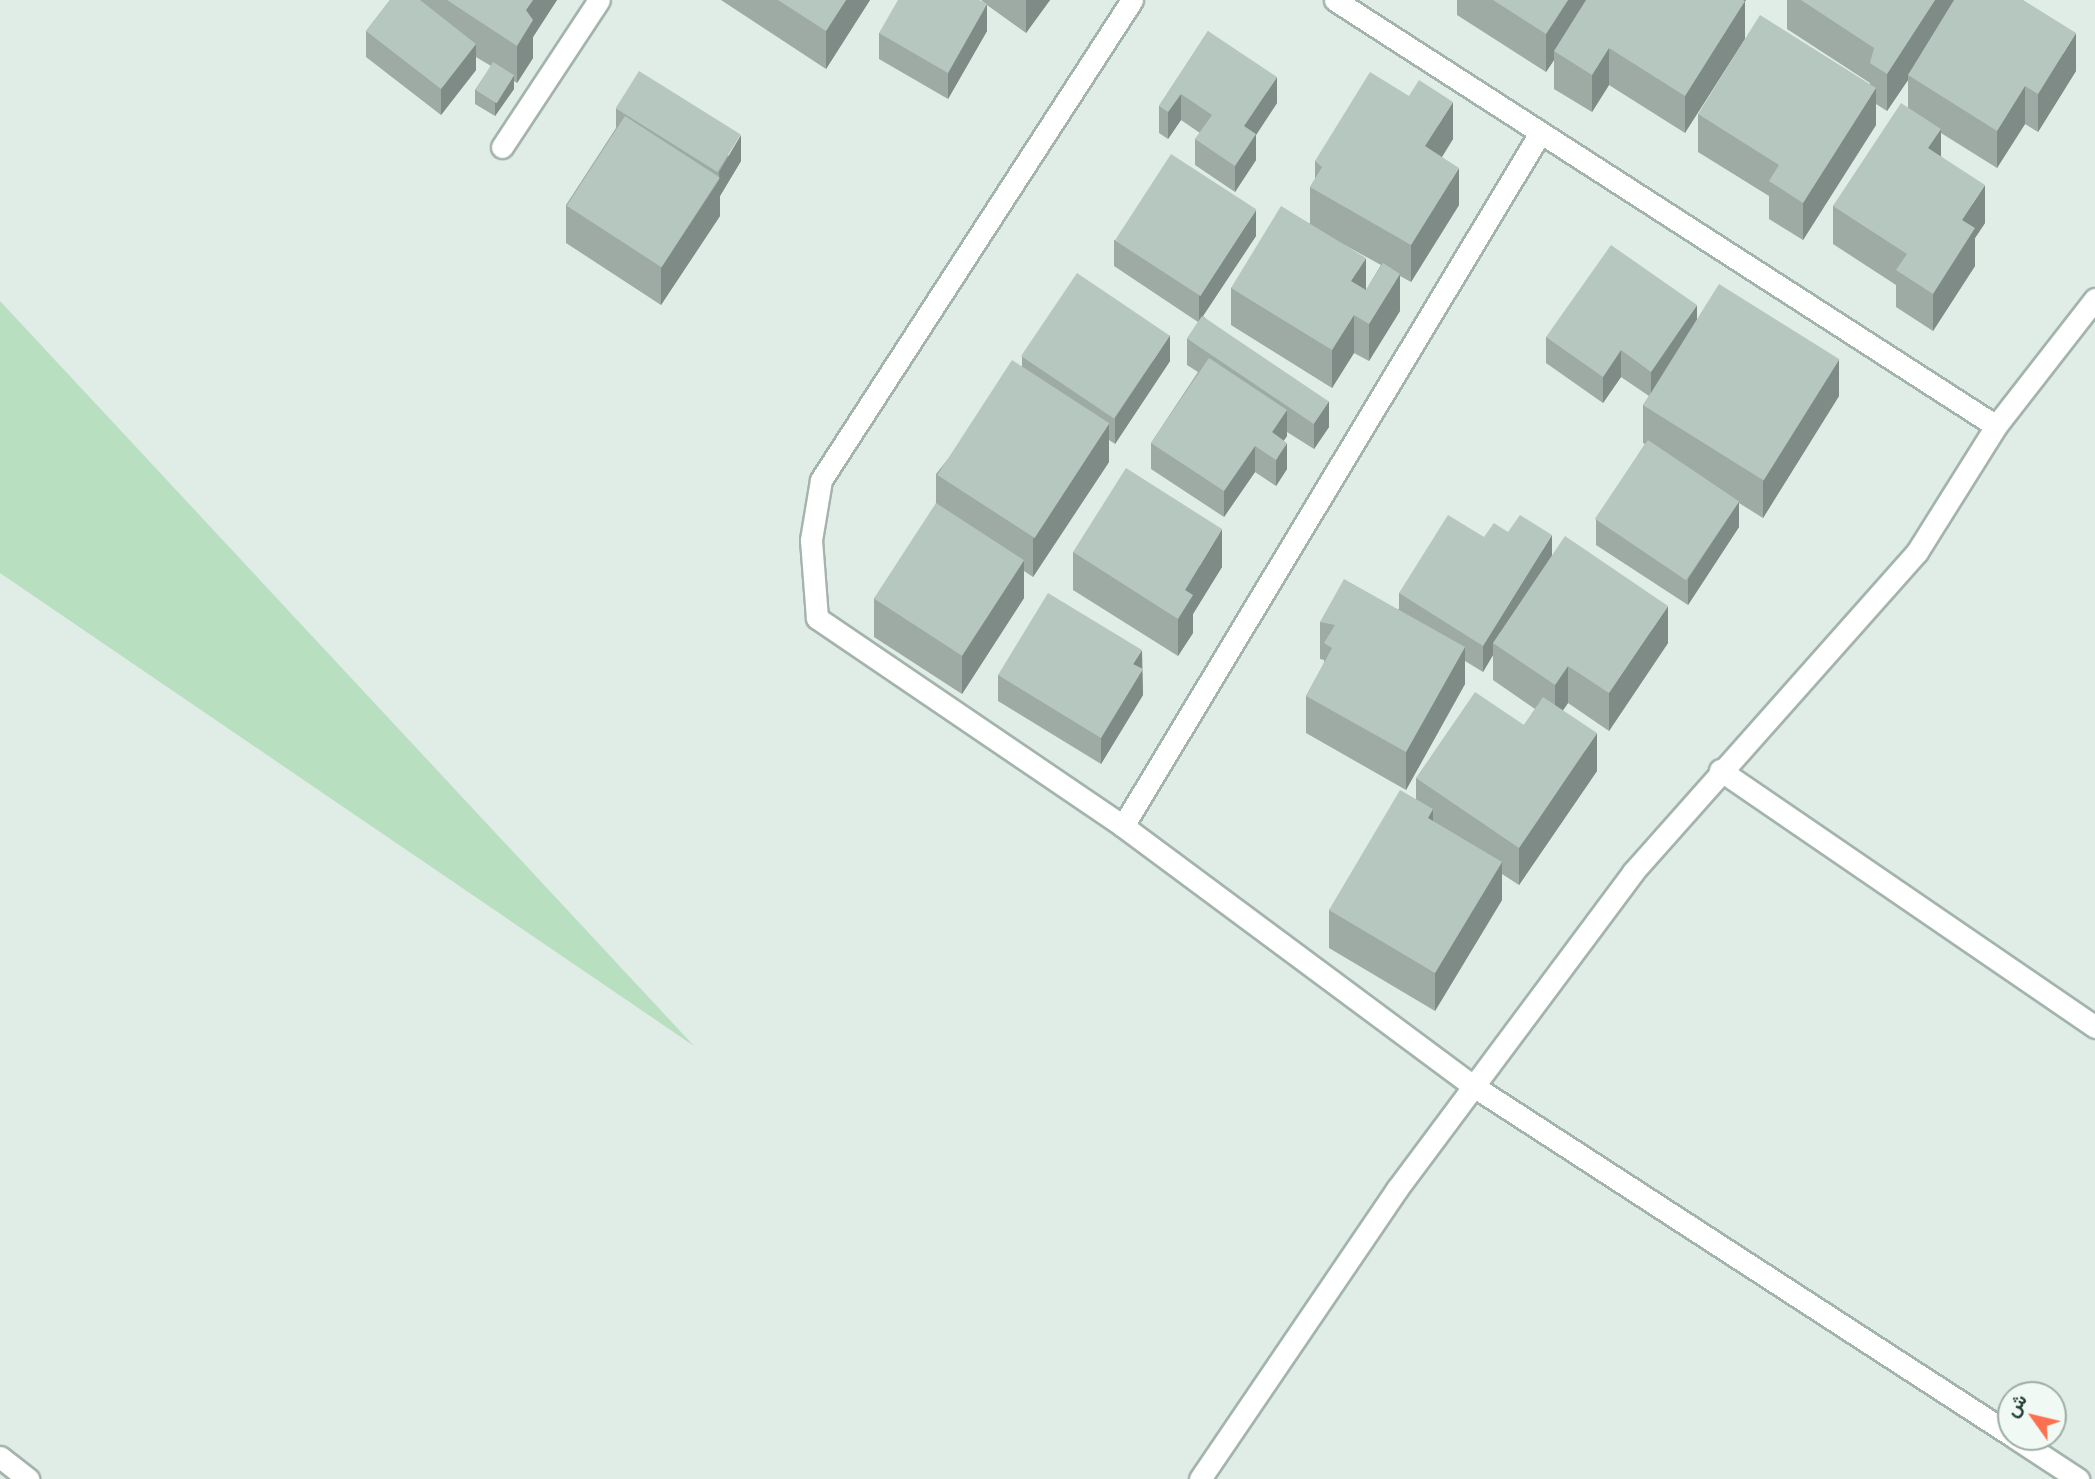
<!DOCTYPE html>
<meta charset="utf-8">
<style>
body{margin:0}
#map{position:relative;width:2095px;height:1479px;overflow:hidden;background:#e0ece6;font-family:"Work Sans",Vazirmatn,sans-serif}
div>[style]{position:absolute}
[style*='--x']{left:calc(var(--x)*1px);top:calc(var(--y)*1px);width:calc(var(--w)*1px);rotate:calc(var(--a)*1deg)}
.green>*{inset:0;background:#b8dfc0}
.roads{filter:drop-shadow(2px 0 #a3b4ad) drop-shadow(-2px 0 #a3b4ad) drop-shadow(0 2px #a3b4ad) drop-shadow(0 -2px #a3b4ad)}
.minor>*{height:21px;margin:-10.5px;padding:0 10.5px;transform-origin:10.5px;border-radius:10.5px;background:#fff}
.wall>*{inset:0;background:#9daba4}
.shaded-wall>*{inset:0;background:#7f8b86}
.building>*{inset:0;background:#b6c7bf;transform-origin:0 0}
span{translate:-50% -50%;white-space:nowrap;text-align:center;line-height:1.15;-webkit-text-stroke:6px #f1f9f4;paint-order:stroke}
.north{position:absolute;left:1997px;top:1381px;width:70px;height:70px;box-sizing:border-box;background:#f1f9f4;border:2px solid #9daea7;border-radius:50%;rotate:304deg;font-size:19px;font-weight:700;line-height:28px;text-align:center;color:#203e34}
.north::after{content:'';display:block;margin:auto;width:24px;height:32px;background:#fc6f4f;clip-path:polygon(50% 0,100% 100%,50% 72%,0 100%)}
</style>
<div id="map">
<div class="green">
<i style="clip-path:polygon(0 301px,694px 1046px,0 573px)"></i>
</div>
<div class="roads">
<div class="minor">
<i style="--x:1132;--y:0;--w:572;--a:122.94"></i>
<i style="--x:821;--y:480;--w:61;--a:99.5"></i>
<i style="--x:811;--y:540;--w:78;--a:85.6"></i>
<i style="--x:817;--y:618;--w:370;--a:34.2"></i>
<i style="--x:1123;--y:826;--w:438;--a:36.6"></i>
<i style="--x:1475;--y:1087;--w:639;--a:32.99"></i>
<i style="--x:1335;--y:0;--w:786;--a:32.8"></i>
<i style="--x:502;--y:147;--w:176;--a:-56.6"></i>
<i style="--x:1720;--y:770;--w:455;--a:34.4"></i>
<i style="--x:1123;--y:826;--w:809;--a:-58.96"></i>
<i style="--x:2014;--y:1437;--w:77;--a:33.3"></i>
<i style="--x:0;--y:1457;--w:36;--a:38"></i>
<i style="--x:1200;--y:1479;--w:351;--a:-55.8"></i>
<i style="--x:1397;--y:1189;--w:395;--a:-53.3"></i>
<i style="--x:1633;--y:872;--w:428;--a:-48.4"></i>
<i style="--x:1917;--y:552;--w:149;--a:-57.9"></i>
<i style="--x:1996;--y:426;--w:161;--a:-52.1"></i>
</div>
</div>
<div class="wall">
<i style="clip-path:polygon(390px 0,557px 0,533px 37px,533px 58px,517px 83px,514px 81px,514px 89px,495px 116px,475px 104px,475px 90px,491px 66px,476px 57px,476px 70px,441px 115px,366px 57px,366px 31px)"></i>
<i style="clip-path:polygon(721px 0,870px 0,826px 69px)"></i>
<i style="clip-path:polygon(981px 0,1050px 0,1026px 33px,987px 5px,987px 31px,948px 99px,879px 59px,879px 33px,986px 4px)"></i>
<i style="clip-path:polygon(1457px 0,1746px 0,1685px 133px,1609px 85px,1592px 112px,1554px 89px,1554px 60px,1546px 72px,1457px 15px)"></i>
<i style="clip-path:polygon(1787px 0,2023px 0,2076px 71px,2038px 132px,2025px 124px,1997px 168px,1941px 133px,1941px 156px,1985px 223px,1975px 238px,1975px 266px,1933px 331px,1896px 307px,1896px 285px,1833px 244px,1833px 206px,1908px 107px,1908px 80px,1887px 111px,1876px 104px,1876px 125px,1803px 240px,1769px 219px,1769px 196px,1698px 152px,1698px 114px,1870px 84px,1870px 83px,1787px 29px)"></i>
<i style="clip-path:polygon(1208px 31px,1277px 103px,1256px 135px,1256px 160px,1235px 192px,1195px 165px,1195px 139px,1200px 133px,1181px 120px,1168px 139px,1159px 133px,1159px 106px)"></i>
<i style="clip-path:polygon(evenodd,1409px 96px,1453px 139px,1442px 157px,1459px 205px,1411px 282px,1400px 276px,1400px 311px,1369px 361px,1354px 353px,1332px 388px,1231px 325px,1231px 288px,1310px 223px,1310px 187px,1315px 179px,1315px 161px,1409px 96px,1341px 243px,1381px 265px,1366px 290px,1341px 243px)"></i>
<i style="clip-path:polygon(616px 108px,741px 161px,720px 196px,720px 216px,661px 305px,566px 243px,566px 205px,616px 128px)"></i>
<i style="clip-path:polygon(1256px 236px,1203px 316px,1329px 427px,1314px 449px,1287px 432px,1287px 436px,1284px 440px,1287px 469px,1276px 486px,1255px 472px,1224px 517px,1151px 469px,1151px 443px,1198px 372px,1187px 365px,1187px 339px,1198px 322px,1114px 266px,1114px 240px)"></i>
<i style="clip-path:polygon(1697px 319px,1839px 396px,1763px 518px,1739px 503px,1739px 527px,1688px 605px,1596px 545px,1596px 519px,1645px 444px,1643px 443px,1643px 405px,1649px 396px,1621px 377px,1603px 403px,1546px 363px,1546px 337px)"></i>
<i style="clip-path:polygon(1022px 356px,1170px 361px,1115px 444px,1109px 440px,1109px 462px,1033px 577px,1024px 571px,1024px 598px,962px 694px,874px 637px,874px 599px,936px 504px,936px 474px,1022px 366px)"></i>
<i style="clip-path:polygon(1508px 532px,1552px 555px,1668px 643px,1609px 731px,1568px 703px,1563px 710px,1597px 771px,1519px 885px,1502px 874px,1502px 900px,1435px 1011px,1329px 948px,1329px 910px,1416px 799px,1416px 778px,1524px 725px,1535px 709px,1493px 680px,1493px 655px,1483px 672px,1465px 661px,1465px 684px,1406px 790px,1306px 733px,1306px 696px,1324px 663px,1324px 660px,1320px 659px,1320px 622px,1399px 609px,1399px 593px,1484px 537px)"></i>
<i style="clip-path:polygon(1073px 552px,1222px 567px,1193px 614px,1193px 633px,1178px 656px,1073px 590px)"></i>
<i style="clip-path:polygon(1142px 669px,1143px 695px,1101px 764px,998px 701px,998px 675px)"></i>
</div>
<div class="shaded-wall">
<i style="clip-path:polygon(533px 0,557px 0,533px 37px,533px 58px,517px 83px,517px 46px,526px 10px)"></i>
<i style="clip-path:polygon(846px 0,870px 0,826px 69px,826px 31px)"></i>
<i style="clip-path:polygon(1026px 0,1050px 0,1026px 33px)"></i>
<i style="clip-path:polygon(1568px 0,1592px 0,1554px 51px,1554px 60px,1546px 72px,1546px 34px)"></i>
<i style="clip-path:polygon(1744px 0,1746px 0,1745px 1px,1745px 39px,1685px 133px,1685px 96px)"></i>
<i style="clip-path:polygon(1935px 0,1959px 0,1908px 75px,1908px 80px,1887px 111px,1887px 74px)"></i>
<i style="clip-path:polygon(987px 4px,987px 31px,948px 99px,948px 73px)"></i>
<i style="clip-path:polygon(2076px 33px,2076px 71px,2038px 132px,2038px 94px)"></i>
<i style="clip-path:polygon(476px 44px,476px 70px,441px 115px,441px 89px)"></i>
<i style="clip-path:polygon(1609px 48px,1609px 85px,1592px 112px,1592px 75px)"></i>
<i style="clip-path:polygon(514px 75px,514px 89px,495px 116px,495px 103px)"></i>
<i style="clip-path:polygon(1277px 77px,1277px 103px,1256px 135px,1256px 160px,1235px 192px,1235px 166px,1244px 126px)"></i>
<i style="clip-path:polygon(2025px 86px,2025px 124px,1997px 168px,1997px 131px)"></i>
<i style="clip-path:polygon(1876px 88px,1876px 125px,1803px 240px,1803px 203px)"></i>
<i style="clip-path:polygon(1181px 94px,1181px 120px,1168px 139px,1168px 112px)"></i>
<i style="clip-path:polygon(1453px 102px,1453px 139px,1425px 184px,1425px 146px)"></i>
<i style="clip-path:polygon(1941px 129px,1941px 166px,1928px 148px)"></i>
<i style="clip-path:polygon(741px 135px,741px 161px,720px 196px,720px 216px,661px 305px,661px 268px,719px 180px,719px 172px)"></i>
<i style="clip-path:polygon(1459px 168px,1459px 205px,1411px 282px,1411px 245px)"></i>
<i style="clip-path:polygon(1985px 185px,1985px 223px,1975px 238px,1975px 266px,1933px 331px,1933px 294px,1962px 220px)"></i>
<i style="clip-path:polygon(1256px 210px,1256px 236px,1199px 322px,1199px 296px)"></i>
<i style="clip-path:polygon(1366px 258px,1366px 296px,1351px 281px)"></i>
<i style="clip-path:polygon(1400px 274px,1400px 311px,1369px 361px,1369px 324px)"></i>
<i style="clip-path:polygon(1697px 305px,1697px 331px,1651px 398px,1651px 372px)"></i>
<i style="clip-path:polygon(1354px 315px,1354px 353px,1332px 388px,1332px 350px)"></i>
<i style="clip-path:polygon(1170px 335px,1170px 361px,1115px 444px,1115px 418px)"></i>
<i style="clip-path:polygon(1621px 350px,1621px 377px,1603px 403px,1603px 377px)"></i>
<i style="clip-path:polygon(1839px 359px,1839px 396px,1763px 518px,1763px 480px)"></i>
<i style="clip-path:polygon(1329px 401px,1329px 427px,1314px 449px,1314px 423px)"></i>
<i style="clip-path:polygon(1287px 410px,1287px 436px,1272px 458px,1272px 432px)"></i>
<i style="clip-path:polygon(1109px 424px,1109px 462px,1033px 577px,1033px 539px)"></i>
<i style="clip-path:polygon(1287px 443px,1287px 469px,1276px 486px,1276px 460px)"></i>
<i style="clip-path:polygon(1255px 446px,1255px 472px,1224px 517px,1224px 491px)"></i>
<i style="clip-path:polygon(1739px 501px,1739px 527px,1688px 605px,1688px 579px)"></i>
<i style="clip-path:polygon(1222px 529px,1222px 567px,1193px 614px,1193px 633px,1178px 656px,1178px 619px,1185px 590px)"></i>
<i style="clip-path:polygon(1552px 535px,1552px 561px,1493px 643px,1493px 655px,1483px 672px,1483px 646px)"></i>
<i style="clip-path:polygon(1024px 560px,1024px 598px,962px 694px,962px 656px)"></i>
<i style="clip-path:polygon(1668px 606px,1668px 643px,1609px 731px,1609px 693px)"></i>
<i style="clip-path:polygon(1465px 647px,1465px 684px,1406px 790px,1406px 752px)"></i>
<i style="clip-path:polygon(1142px 650px,1143px 695px,1101px 764px,1101px 738px,1133px 664px)"></i>
<i style="clip-path:polygon(1568px 666px,1568px 703px,1555px 722px,1555px 685px)"></i>
<i style="clip-path:polygon(1597px 733px,1597px 771px,1519px 885px,1519px 848px)"></i>
<i style="clip-path:polygon(1433px 809px,1433px 846px,1428px 818px)"></i>
<i style="clip-path:polygon(1502px 862px,1502px 900px,1435px 1011px,1435px 973px)"></i>
</div>
<div class="building">
<i style="clip-path:polygon(390px 0,420px 0,476px 44px,441px 89px,366px 31px)"></i>
<i style="clip-path:polygon(447px 0,533px 0,526px 10px,533px 20px,517px 46px)"></i>
<i style="clip-path:polygon(778px 0,846px 0,826px 31px)"></i>
<i style="clip-path:polygon(898px 0,979px 0,987px 4px,948px 73px,879px 33px)"></i>
<i style="clip-path:polygon(1493px 0,1568px 0,1546px 34px)"></i>
<i style="clip-path:polygon(1586px 0,1743px 0,1745px 1px,1685px 96px,1609px 48px,1592px 75px,1554px 51px)"></i>
<i style="clip-path:polygon(1801px 0,1935px 0,1887px 74px,1870px 63px,1874px 48px)"></i>
<i style="clip-path:polygon(1954px 0,2023px 0,2076px 33px,2038px 94px,2025px 86px,1997px 131px,1908px 75px)"></i>
<i style="clip-path:polygon(1760px 15px,1876px 88px,1803px 203px,1769px 181px,1779px 165px,1698px 114px)"></i>
<i style="clip-path:polygon(1208px 31px,1277px 77px,1244px 126px,1256px 134px,1235px 166px,1195px 139px,1212px 115px,1181px 94px,1168px 112px,1159px 106px)"></i>
<i style="left:493px;top:62px;width:25px;height:33px;rotate:32deg"></i>
<i style="left:639px;top:71px;width:120px;height:44px;rotate:32deg"></i>
<i style="clip-path:polygon(1370px 72px,1409px 96px,1419px 80px,1453px 102px,1425px 146px,1459px 168px,1411px 245px,1310px 187px,1322px 167px,1315px 161px)"></i>
<i style="clip-path:polygon(1901px 103px,1941px 129px,1928px 148px,1985px 185px,1962px 220px,1975px 228px,1933px 294px,1896px 270px,1907px 254px,1833px 206px)"></i>
<i style="left:625px;top:116px;width:113px;height:107px;rotate:33deg"></i>
<i style="left:1171px;top:154px;width:102px;height:103px;rotate:33deg"></i>
<i style="clip-path:polygon(1281px 206px,1366px 258px,1351px 281px,1366px 290px,1383px 263px,1400px 274px,1369px 324px,1354px 315px,1332px 350px,1231px 288px)"></i>
<i style="clip-path:polygon(1611px 245px,1697px 305px,1651px 372px,1621px 350px,1603px 377px,1546px 337px)"></i>
<i style="left:1077px;top:273px;width:112px;height:100px;rotate:34deg"></i>
<i style="left:1719px;top:284px;width:142px;height:143px;rotate:32deg"></i>
<i style="left:1202px;top:316px;width:153px;height:27px;rotate:34deg"></i>
<i style="clip-path:polygon(1209px 358px,1287px 410px,1272px 432px,1287px 443px,1276px 460px,1255px 446px,1224px 491px,1151px 443px)"></i>
<i style="left:1012px;top:360px;width:116px;height:137px;rotate:33deg"></i>
<i style="left:1648px;top:440px;width:110px;height:95px;rotate:34deg"></i>
<i style="clip-path:polygon(1126px 468px,1222px 529px,1185px 590px,1193px 595px,1178px 619px,1073px 552px)"></i>
<i style="left:936px;top:503px;width:105px;height:114px;rotate:33deg"></i>
<i style="clip-path:polygon(1448px 515px,1484px 537px,1494px 523px,1508px 532px,1520px 515px,1552px 535px,1483px 646px,1399px 593px)"></i>
<i style="clip-path:polygon(1565px 536px,1668px 606px,1609px 693px,1568px 666px,1555px 685px,1493px 643px)"></i>
<i style="clip-path:polygon(1344px 579px,1465px 647px,1406px 752px,1306px 696px,1332px 648px,1324px 643px,1335px 625px,1320px 622px)"></i>
<i style="clip-path:polygon(1048px 593px,1142px 650px,1133px 664px,1143px 669px,1101px 738px,998px 675px)"></i>
<i style="clip-path:polygon(1475px 692px,1524px 725px,1543px 697px,1597px 733px,1519px 848px,1416px 778px)"></i>
<i style="clip-path:polygon(1400px 790px,1433px 809px,1428px 818px,1502px 862px,1435px 973px,1329px 910px)"></i>
</div>
<div class="north">ش</div>
</div>
